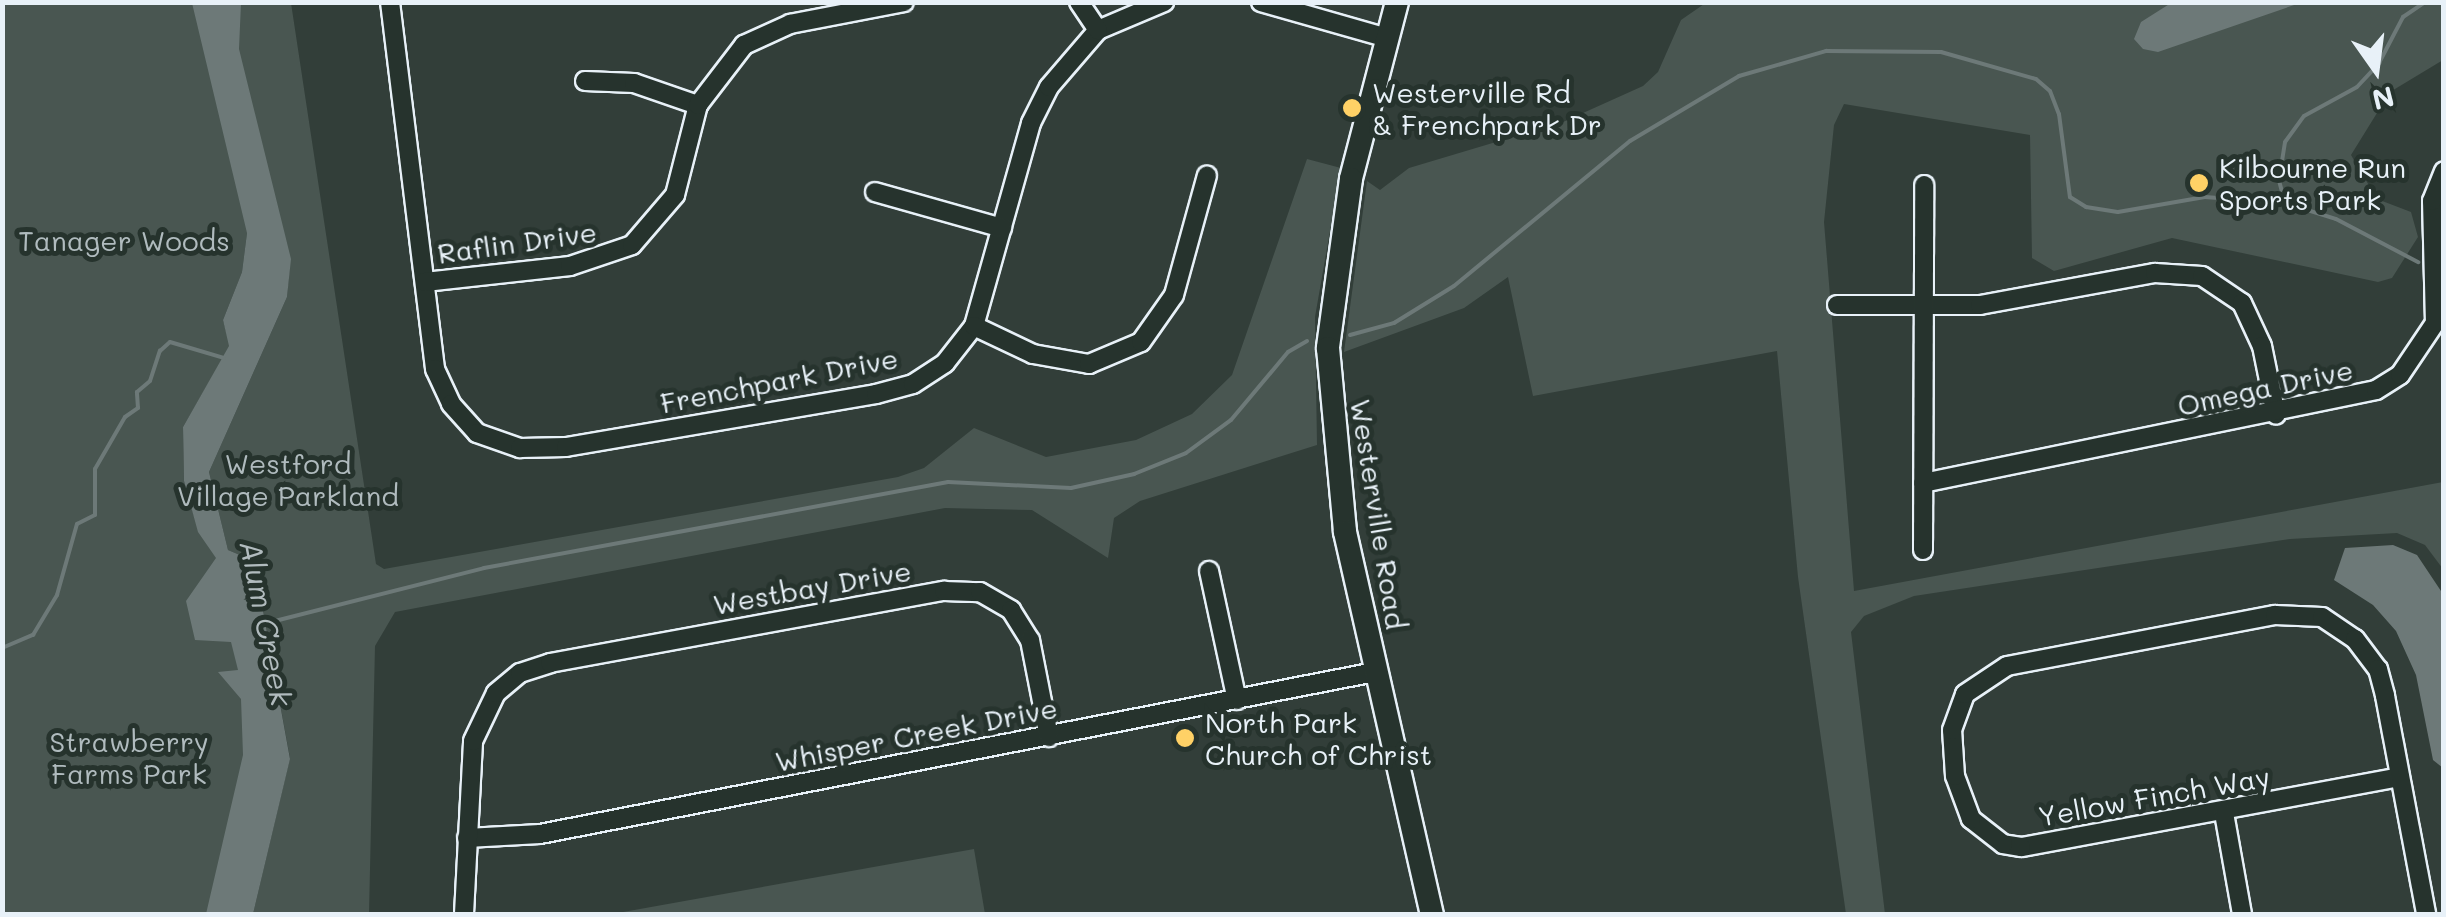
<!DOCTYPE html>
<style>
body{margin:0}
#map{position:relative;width:2446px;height:917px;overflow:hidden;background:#323e39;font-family:Mali,sans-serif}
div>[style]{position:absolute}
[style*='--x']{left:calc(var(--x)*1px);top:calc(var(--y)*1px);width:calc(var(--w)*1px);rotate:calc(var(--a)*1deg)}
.green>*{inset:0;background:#495651}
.water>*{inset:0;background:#6d7978}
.stream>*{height:4px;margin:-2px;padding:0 2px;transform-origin:2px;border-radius:2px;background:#6d7978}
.roads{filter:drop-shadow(2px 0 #e8f1f8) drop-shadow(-2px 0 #e8f1f8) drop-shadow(0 2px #e8f1f8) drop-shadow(0 -2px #e8f1f8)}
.minor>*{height:18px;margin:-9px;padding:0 9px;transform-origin:9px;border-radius:9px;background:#26332d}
.major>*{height:22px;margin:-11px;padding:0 11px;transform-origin:11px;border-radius:11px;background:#26332d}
.dots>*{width:28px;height:28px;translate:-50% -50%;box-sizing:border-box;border:5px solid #26332d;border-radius:50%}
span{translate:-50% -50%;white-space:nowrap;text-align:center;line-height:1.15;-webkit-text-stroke:10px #26332d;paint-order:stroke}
.poi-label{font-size:28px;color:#e8f1f8}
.left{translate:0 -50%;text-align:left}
.park-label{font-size:28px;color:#b0bbbe}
.street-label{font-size:28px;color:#e8f1f8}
.water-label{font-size:30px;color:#b1bbbe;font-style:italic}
.frame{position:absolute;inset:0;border:5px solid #e8f1f8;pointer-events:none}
.north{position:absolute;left:2326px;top:20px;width:100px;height:100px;-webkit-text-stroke:8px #26332d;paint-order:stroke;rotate:166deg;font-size:28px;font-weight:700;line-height:40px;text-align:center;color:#e8f1f8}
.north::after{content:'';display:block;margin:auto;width:35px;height:45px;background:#e8f1f8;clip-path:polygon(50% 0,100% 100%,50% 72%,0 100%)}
</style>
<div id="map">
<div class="green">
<i style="clip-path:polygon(1707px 2px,2443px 3px,2443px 60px,2390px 92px,2351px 155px,2377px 199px,2411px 212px,2418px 237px,2392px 278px,2378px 282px,2172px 238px,2054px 271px,2032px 258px,2030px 135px,1844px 104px,1834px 125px,1824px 222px,1854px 591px,2443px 482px,2443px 569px,2425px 545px,2397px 533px,2290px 539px,1914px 596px,1864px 616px,1851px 632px,1885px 914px,1846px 914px,1798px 577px,1777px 351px,1533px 396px,1508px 277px,1464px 308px,1344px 352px,1367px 181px,1380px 190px,1409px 168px,1563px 122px,1643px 86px,1658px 72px,1681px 20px)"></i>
<i style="clip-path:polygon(2px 3px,291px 3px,376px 564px,384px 569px,898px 477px,924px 468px,974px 428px,1046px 457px,1136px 440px,1192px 414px,1232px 375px,1307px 159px,1341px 168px,1315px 317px,1317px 445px,1140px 501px,1114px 518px,1108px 558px,1032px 510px,945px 508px,395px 612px,375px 646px,369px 914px,253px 914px,290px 758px,254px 561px,228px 550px,209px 472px,287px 297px,290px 263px,247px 233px,242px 272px,223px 320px,230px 346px,183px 427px,184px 481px,195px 519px,213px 516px,250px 685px,259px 777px,224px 873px,221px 914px,3px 914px)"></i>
<i style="clip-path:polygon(974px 849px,985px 914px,612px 914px)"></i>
</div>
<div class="water">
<i style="clip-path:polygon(192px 3px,241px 3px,239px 49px,291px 259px,287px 297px,209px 472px,228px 550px,254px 561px,290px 759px,253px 914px,206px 914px,243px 755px,241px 699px,218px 672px,238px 670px,231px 642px,195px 640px,186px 601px,216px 558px,198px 532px,184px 481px,183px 427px,229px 346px,223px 320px,242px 272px,247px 233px)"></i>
<i style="clip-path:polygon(2171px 3px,2171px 2px,2300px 3px,2158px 52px,2143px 49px,2134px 39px,2141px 22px)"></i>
<i style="clip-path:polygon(2393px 545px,2417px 555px,2443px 594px,2443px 768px,2433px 760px,2416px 675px,2396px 631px,2373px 605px,2334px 580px,2345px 548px)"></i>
</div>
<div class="stream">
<i style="--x:2285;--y:203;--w:24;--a:-105"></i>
<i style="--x:2279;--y:180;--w:38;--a:-81"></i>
<i style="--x:2285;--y:142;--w:32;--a:-54"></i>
<i style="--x:2304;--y:116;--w:60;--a:-28.7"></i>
<i style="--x:2357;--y:87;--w:33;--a:-47"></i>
<i style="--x:2379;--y:63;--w:52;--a:-62.4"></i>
<i style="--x:2403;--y:17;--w:27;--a:-34"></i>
<i style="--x:1350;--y:335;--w:46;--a:-15.3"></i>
<i style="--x:1394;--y:323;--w:70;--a:-31.7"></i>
<i style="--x:1454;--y:286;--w:228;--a:-39.5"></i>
<i style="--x:1630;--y:141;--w:127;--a:-30.8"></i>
<i style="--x:1739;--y:76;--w:91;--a:-16"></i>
<i style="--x:1826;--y:51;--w:115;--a:0.5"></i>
<i style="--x:1941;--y:52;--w:99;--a:15.9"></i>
<i style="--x:2036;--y:79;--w:18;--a:41"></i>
<i style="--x:2050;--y:91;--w:25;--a:69"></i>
<i style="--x:2059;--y:114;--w:84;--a:82.5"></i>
<i style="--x:2070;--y:197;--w:19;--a:32"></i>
<i style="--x:2086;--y:207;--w:32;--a:9"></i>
<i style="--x:2118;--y:212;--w:88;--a:-9.8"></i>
<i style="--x:2205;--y:197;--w:80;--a:4.3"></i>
<i style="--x:2285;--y:203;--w:53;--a:17.4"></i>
<i style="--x:2336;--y:219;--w:93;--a:27.7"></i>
<i style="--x:263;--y:624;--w:228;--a:-14.2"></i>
<i style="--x:484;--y:568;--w:472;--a:-10.5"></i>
<i style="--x:948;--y:482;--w:123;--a:2.8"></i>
<i style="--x:1071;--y:488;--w:65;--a:-12.5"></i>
<i style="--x:1134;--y:474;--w:56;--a:-22"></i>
<i style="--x:1186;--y:453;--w:56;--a:-36.3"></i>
<i style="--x:1231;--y:420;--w:89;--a:-50"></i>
<i style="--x:1288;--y:352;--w:22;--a:-30"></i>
<i style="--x:2;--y:648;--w:34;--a:-23"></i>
<i style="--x:33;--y:635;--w:47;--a:-59"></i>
<i style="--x:57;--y:595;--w:74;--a:-74.3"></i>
<i style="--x:77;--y:524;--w:20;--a:-27"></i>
<i style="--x:95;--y:515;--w:46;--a:-90"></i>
<i style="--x:95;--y:469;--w:60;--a:-60"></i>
<i style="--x:125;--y:417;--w:16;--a:-35"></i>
<i style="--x:138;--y:408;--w:16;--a:-94"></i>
<i style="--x:137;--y:392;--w:17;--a:-40"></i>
<i style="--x:150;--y:381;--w:32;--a:-72"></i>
<i style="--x:160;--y:351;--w:13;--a:-42"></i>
<i style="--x:170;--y:342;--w:56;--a:16.5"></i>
</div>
<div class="roads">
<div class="minor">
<i style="--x:390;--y:2;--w:370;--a:83"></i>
<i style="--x:435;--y:369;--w:38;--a:65"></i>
<i style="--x:451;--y:404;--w:39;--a:48"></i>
<i style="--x:477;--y:433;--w:46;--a:19.2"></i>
<i style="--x:520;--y:448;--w:46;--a:-1.2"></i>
<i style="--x:566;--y:447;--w:314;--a:-9.7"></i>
<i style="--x:876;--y:394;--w:38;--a:-15"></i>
<i style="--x:913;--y:384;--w:38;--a:-33"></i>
<i style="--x:945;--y:363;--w:47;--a:-51.9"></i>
<i style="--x:974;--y:326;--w:211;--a:-74.3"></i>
<i style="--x:1031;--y:123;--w:40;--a:-63.4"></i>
<i style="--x:1049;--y:87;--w:75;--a:-49.3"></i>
<i style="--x:1098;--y:30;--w:72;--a:-23"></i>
<i style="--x:1079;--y:2;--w:34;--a:56"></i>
<i style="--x:1261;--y:2;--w:131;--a:15.9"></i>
<i style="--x:585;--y:81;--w:49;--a:2.3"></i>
<i style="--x:634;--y:83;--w:68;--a:19"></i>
<i style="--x:875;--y:192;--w:132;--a:15.8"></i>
<i style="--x:425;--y:282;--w:146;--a:-6.3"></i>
<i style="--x:570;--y:266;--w:65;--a:-18.7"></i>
<i style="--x:632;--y:245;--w:66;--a:-49.3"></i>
<i style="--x:675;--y:195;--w:93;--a:-75.7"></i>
<i style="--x:698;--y:105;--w:76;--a:-52.5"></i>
<i style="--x:744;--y:45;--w:51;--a:-24.5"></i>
<i style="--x:790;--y:24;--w:116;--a:-10.9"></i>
<i style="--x:1837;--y:305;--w:143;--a:0"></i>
<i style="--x:1980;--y:305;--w:178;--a:-10.4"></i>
<i style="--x:2155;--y:273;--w:47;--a:3.7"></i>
<i style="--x:2202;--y:276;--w:48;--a:34"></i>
<i style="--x:2242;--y:303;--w:47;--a:65.1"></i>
<i style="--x:2262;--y:346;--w:70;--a:78.5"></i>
<i style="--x:974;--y:326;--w:65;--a:25.4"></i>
<i style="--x:1033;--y:354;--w:57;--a:10.1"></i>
<i style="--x:1089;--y:364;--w:56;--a:-22.9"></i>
<i style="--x:1141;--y:342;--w:57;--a:-54.9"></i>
<i style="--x:1174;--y:295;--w:124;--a:-74.6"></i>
<i style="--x:1923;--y:483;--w:462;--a:-11.6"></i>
<i style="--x:2376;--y:390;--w:28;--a:-32"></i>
<i style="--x:2400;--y:375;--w:63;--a:-56.1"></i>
<i style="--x:2435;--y:323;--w:122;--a:-91.4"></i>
<i style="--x:2432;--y:201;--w:32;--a:-68"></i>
<i style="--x:1923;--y:550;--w:365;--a:-89.8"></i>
<i style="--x:1209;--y:571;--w:132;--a:77.8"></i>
<i style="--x:2400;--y:777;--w:385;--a:169.5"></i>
<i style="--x:2021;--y:847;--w:18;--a:-171"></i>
<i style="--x:2003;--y:844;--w:41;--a:-142"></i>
<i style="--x:1971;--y:819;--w:46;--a:-110.4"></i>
<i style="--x:1955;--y:776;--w:46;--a:-93.7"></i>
<i style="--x:1952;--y:730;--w:38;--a:-70"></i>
<i style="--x:1965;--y:694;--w:50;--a:-33.7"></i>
<i style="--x:2007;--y:666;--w:273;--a:-10.8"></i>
<i style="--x:2275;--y:615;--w:47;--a:2.4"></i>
<i style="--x:2322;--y:617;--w:40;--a:34"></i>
<i style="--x:2355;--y:639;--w:38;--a:53"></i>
<i style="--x:2378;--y:669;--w:28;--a:75"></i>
<i style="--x:2385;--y:696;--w:222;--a:79.3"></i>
<i style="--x:2224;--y:813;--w:103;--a:79.9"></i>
<i style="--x:467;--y:838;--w:73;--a:-3.1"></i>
<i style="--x:540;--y:834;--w:851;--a:-10.98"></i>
<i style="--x:464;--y:914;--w:173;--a:-87"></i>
<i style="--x:473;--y:741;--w:53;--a:-64.4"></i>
<i style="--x:496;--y:693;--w:31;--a:-40"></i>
<i style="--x:520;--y:673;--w:32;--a:-18"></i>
<i style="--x:550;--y:663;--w:401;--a:-10.4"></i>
<i style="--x:944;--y:591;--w:36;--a:2"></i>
<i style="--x:980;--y:592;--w:36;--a:30"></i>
<i style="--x:1011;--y:610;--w:36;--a:58"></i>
<i style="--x:1030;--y:640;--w:99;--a:78.9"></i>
</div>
<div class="major">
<i style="--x:1397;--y:2;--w:183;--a:104.6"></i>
<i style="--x:1351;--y:179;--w:171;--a:97.8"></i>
<i style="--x:1328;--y:348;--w:185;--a:84.7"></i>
<i style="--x:1345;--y:532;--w:392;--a:77.2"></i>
</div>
</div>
<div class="dots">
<i style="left:1352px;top:108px;background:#ffd166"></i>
<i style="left:2199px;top:183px;background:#ffd166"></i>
<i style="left:1185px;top:738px;background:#ffd166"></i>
</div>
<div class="poi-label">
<span class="left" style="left:1372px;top:108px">Westerville Rd<br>&amp; Frenchpark Dr</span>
<span class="left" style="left:2219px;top:183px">Kilbourne Run<br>Sports Park</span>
<span class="left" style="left:1205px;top:738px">North Park<br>Church of Christ</span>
</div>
<div class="park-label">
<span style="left:124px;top:240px">Tanager Woods</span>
<span style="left:288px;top:479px">Westford<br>Village Parkland</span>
<span style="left:129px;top:757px">Strawberry<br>Farms Park</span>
</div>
<div class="street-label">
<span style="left:517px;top:242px;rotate:-8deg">Raflin Drive</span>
<span style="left:779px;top:380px;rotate:-11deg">Frenchpark Drive</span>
<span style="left:2265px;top:387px;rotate:-12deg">Omega Drive</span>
<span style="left:1379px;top:514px;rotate:81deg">Westerville Road</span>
<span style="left:812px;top:587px;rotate:-10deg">Westbay Drive</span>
<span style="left:916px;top:734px;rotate:-11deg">Whisper Creek Drive</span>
<span style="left:2154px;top:796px;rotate:-10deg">Yellow Finch Way</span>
</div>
<div class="water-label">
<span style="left:267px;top:623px;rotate:79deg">Alum Creek</span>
</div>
<div class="frame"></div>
<div class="north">N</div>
</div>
